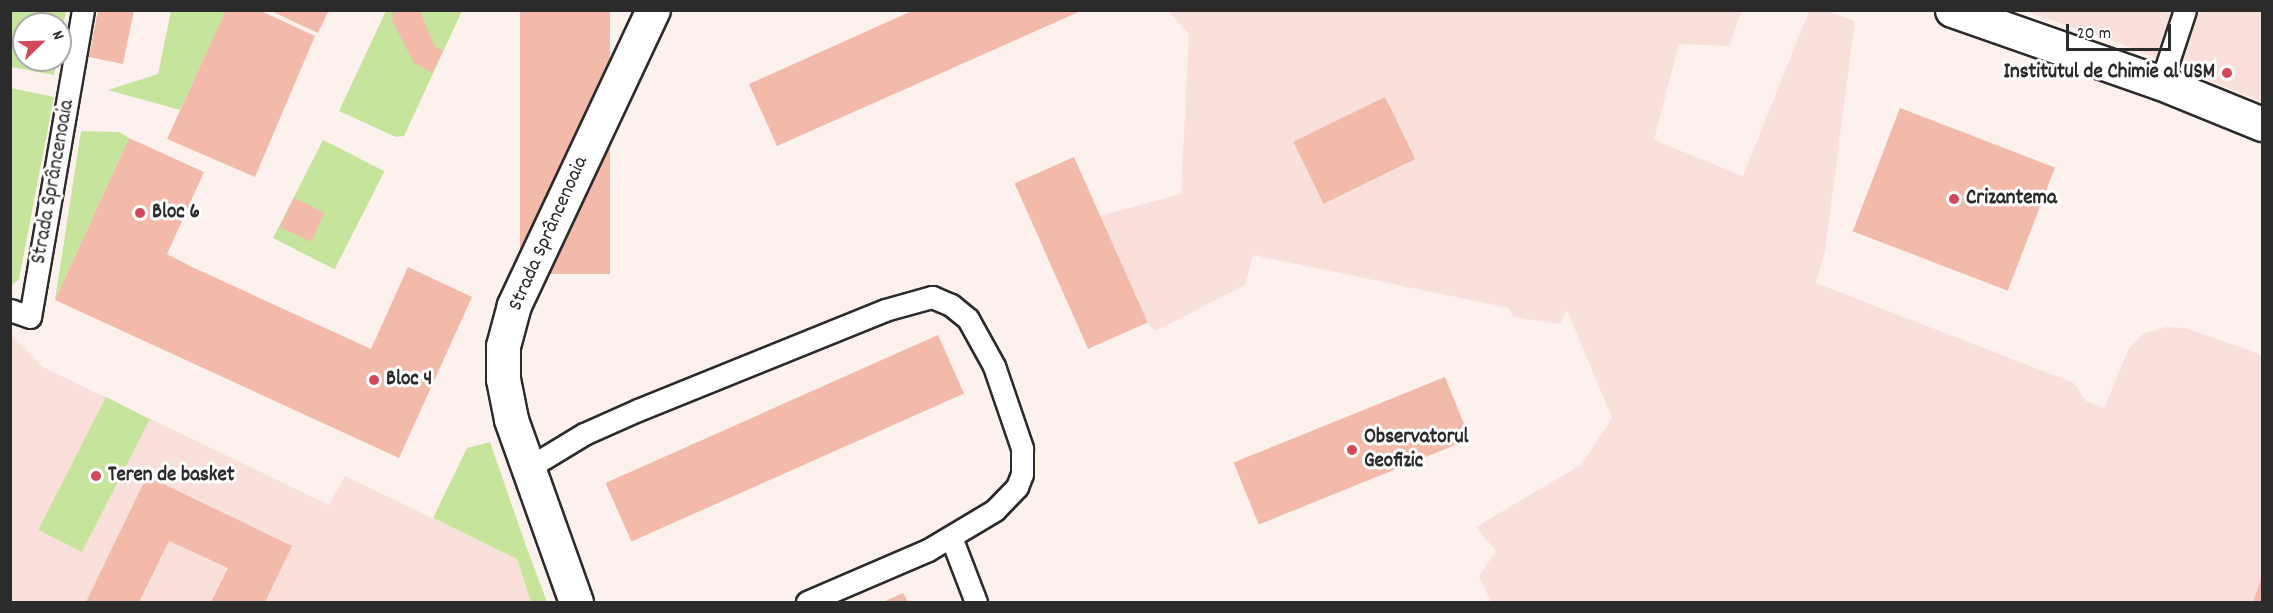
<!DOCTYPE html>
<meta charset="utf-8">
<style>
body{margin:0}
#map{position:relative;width:2273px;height:613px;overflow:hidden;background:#fdf1ee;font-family:Dekko,sans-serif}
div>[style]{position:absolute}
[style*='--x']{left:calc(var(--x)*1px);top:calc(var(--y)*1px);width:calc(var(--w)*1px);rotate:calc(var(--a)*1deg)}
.built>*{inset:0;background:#fae0da}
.green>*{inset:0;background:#c6e49c;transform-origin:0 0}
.building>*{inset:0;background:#f3baaa;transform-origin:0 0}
.roads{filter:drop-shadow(2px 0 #2b2b2b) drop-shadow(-2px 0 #2b2b2b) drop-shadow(0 2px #2b2b2b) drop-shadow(0 -2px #2b2b2b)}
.service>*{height:21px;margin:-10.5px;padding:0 10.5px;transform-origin:10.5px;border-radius:10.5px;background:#fff}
.minor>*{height:33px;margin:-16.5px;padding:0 16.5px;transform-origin:16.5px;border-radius:16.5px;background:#fff}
.tertiary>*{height:33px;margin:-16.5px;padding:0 16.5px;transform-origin:16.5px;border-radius:16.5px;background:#fff}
.dots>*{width:16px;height:16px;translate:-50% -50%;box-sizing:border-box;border:3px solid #fff;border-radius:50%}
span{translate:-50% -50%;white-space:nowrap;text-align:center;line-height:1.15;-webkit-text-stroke:6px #fff;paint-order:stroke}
.poi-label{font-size:21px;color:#2b2b2b;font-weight:700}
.right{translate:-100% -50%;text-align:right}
.left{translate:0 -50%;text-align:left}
.street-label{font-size:21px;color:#2b2b2b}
.frame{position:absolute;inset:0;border:12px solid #2b2b2b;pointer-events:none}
.north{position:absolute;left:12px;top:12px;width:60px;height:60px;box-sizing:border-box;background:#fff;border:2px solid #aaa;border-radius:50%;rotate:67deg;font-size:16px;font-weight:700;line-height:24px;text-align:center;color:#2b2b2b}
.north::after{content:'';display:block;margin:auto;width:21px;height:27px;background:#d1495b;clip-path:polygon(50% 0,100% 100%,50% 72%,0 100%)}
.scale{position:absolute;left:2066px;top:24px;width:105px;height:27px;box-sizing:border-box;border:3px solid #2b2b2b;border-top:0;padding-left:8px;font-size:18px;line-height:21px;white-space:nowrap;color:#2b2b2b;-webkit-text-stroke:4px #fff;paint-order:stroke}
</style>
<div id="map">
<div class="built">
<i style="clip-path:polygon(1168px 11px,1742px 11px,1729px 46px,1679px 44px,1654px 140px,1743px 176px,1809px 11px,1827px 11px,1855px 21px,1825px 251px,1816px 283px,2074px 383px,2086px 401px,2104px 408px,2129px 348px,2143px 334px,2166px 327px,2186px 328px,2262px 355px,2262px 602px,1491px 602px,1479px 576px,1496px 551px,1476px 527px,1582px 464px,1612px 418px,1567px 310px,1560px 324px,1513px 317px,1509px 308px,1253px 255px,1245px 285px,1155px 331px,1148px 323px,1088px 349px,1040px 242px,1099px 216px,1181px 194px,1189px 34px)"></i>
<i style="clip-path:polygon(2024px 11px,2262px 11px,2262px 102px,2122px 44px)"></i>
<i style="clip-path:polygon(10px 334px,43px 367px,329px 505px,345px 476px,517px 559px,531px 602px,11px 602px)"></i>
</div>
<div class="green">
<i style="clip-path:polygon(10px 11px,66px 11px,60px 44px,60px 24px,24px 24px,24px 60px,57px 60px,54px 75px,11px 67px)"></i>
<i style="clip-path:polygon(171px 11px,226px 11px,180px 110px,108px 90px,158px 74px)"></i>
<i style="clip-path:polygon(386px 11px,462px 11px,404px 136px,396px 137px,339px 111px)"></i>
<i style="clip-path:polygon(11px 88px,54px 97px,19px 279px,11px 286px)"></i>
<i style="clip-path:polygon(81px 131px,119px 132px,129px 138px,55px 300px)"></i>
<i style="left:323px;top:140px;width:69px;height:110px;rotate:27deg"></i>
<i style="left:106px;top:397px;width:49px;height:149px;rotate:27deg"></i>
<i style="clip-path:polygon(490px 442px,526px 546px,547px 602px,531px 602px,517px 559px,433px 518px,467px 448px)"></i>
</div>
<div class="building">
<i style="clip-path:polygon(98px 10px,134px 10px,123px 64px,89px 57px)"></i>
<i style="clip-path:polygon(226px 10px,259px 10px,315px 36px,255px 177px,167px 139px)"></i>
<i style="clip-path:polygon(269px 10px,329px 10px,318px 33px)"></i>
<i style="clip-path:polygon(393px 10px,420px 10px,434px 46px,443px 51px,432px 73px,414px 63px,392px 21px)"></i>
<i style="left:520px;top:10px;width:90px;height:264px"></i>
<i style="clip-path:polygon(914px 10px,1083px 10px,777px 146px,749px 84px)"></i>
<i style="left:1385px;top:97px;width:69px;height:102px;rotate:64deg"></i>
<i style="left:1900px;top:108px;width:166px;height:132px;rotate:21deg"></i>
<i style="clip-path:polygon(129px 138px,204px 172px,167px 254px,192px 267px,371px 349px,408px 267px,472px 297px,399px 458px,55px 300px)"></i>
<i style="left:1074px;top:157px;width:181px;height:65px;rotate:66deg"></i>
<i style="left:294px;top:198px;width:34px;height:32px;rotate:26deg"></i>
<i style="left:938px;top:335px;width:64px;height:364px;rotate:66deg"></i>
<i style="left:1445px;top:377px;width:67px;height:228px;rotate:68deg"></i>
<i style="clip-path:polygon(147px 476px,292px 546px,265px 602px,211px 602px,228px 568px,169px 541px,139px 602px,86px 602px)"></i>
<i style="clip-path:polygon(2262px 576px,2262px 602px,2253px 602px)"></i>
<i style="clip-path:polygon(903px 593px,908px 602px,883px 602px)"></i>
</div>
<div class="roads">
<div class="service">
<i style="--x:2161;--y:83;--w:77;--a:-71.8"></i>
<i style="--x:10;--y:310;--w:21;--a:19"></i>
<i style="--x:30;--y:317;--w:312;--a:-80.2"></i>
<i style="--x:528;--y:468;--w:66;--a:-31.3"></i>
<i style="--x:584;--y:434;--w:59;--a:-24"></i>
<i style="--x:638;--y:410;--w:266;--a:-22"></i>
<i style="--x:885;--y:310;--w:49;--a:-15.5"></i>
<i style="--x:932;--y:297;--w:21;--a:23"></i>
<i style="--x:951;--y:305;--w:22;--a:39"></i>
<i style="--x:968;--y:319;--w:54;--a:61"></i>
<i style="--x:994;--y:366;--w:87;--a:71.1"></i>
<i style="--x:1022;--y:448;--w:26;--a:90"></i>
<i style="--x:1022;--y:474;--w:14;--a:111"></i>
<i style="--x:1017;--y:487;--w:32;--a:134"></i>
<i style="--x:995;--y:510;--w:78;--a:149.2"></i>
<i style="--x:928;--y:550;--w:132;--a:156.7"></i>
<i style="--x:951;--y:537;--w:70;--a:69"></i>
</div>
<div class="minor">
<i style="--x:1952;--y:10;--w:221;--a:19.3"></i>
<i style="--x:2161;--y:83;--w:109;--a:22.1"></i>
</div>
<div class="tertiary">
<i style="--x:576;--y:602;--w:194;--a:-109.6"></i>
<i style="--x:511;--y:419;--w:41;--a:-101.3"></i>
<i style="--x:503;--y:379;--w:33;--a:-90"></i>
<i style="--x:503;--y:346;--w:42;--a:-75"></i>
<i style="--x:514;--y:305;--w:326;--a:-64.8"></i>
</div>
</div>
<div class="dots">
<i style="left:2227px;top:73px;background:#d1495b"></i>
<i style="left:1954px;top:199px;background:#d1495b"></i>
<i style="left:140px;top:213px;background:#d1495b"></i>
<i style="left:374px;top:380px;background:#d1495b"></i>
<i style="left:1352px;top:450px;background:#d1495b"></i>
<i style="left:96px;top:476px;background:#d1495b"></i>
</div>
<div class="poi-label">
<span class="right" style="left:2215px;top:73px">Institutul de Chimie al USM</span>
<span class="left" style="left:1966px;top:199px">Crizantema</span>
<span class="left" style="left:152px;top:213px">Bloc 6</span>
<span class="left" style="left:386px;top:380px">Bloc 4</span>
<span class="left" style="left:1364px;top:450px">Observatorul<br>Geofizic</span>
<span class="left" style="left:108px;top:476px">Teren de basket</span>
</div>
<div class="street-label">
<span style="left:54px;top:182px;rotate:-80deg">Strada Sprâncenoaia</span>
<span style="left:549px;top:234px;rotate:-66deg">Strada Sprâncenoaia</span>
</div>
<div class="frame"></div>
<div class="north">N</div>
<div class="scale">20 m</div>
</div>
